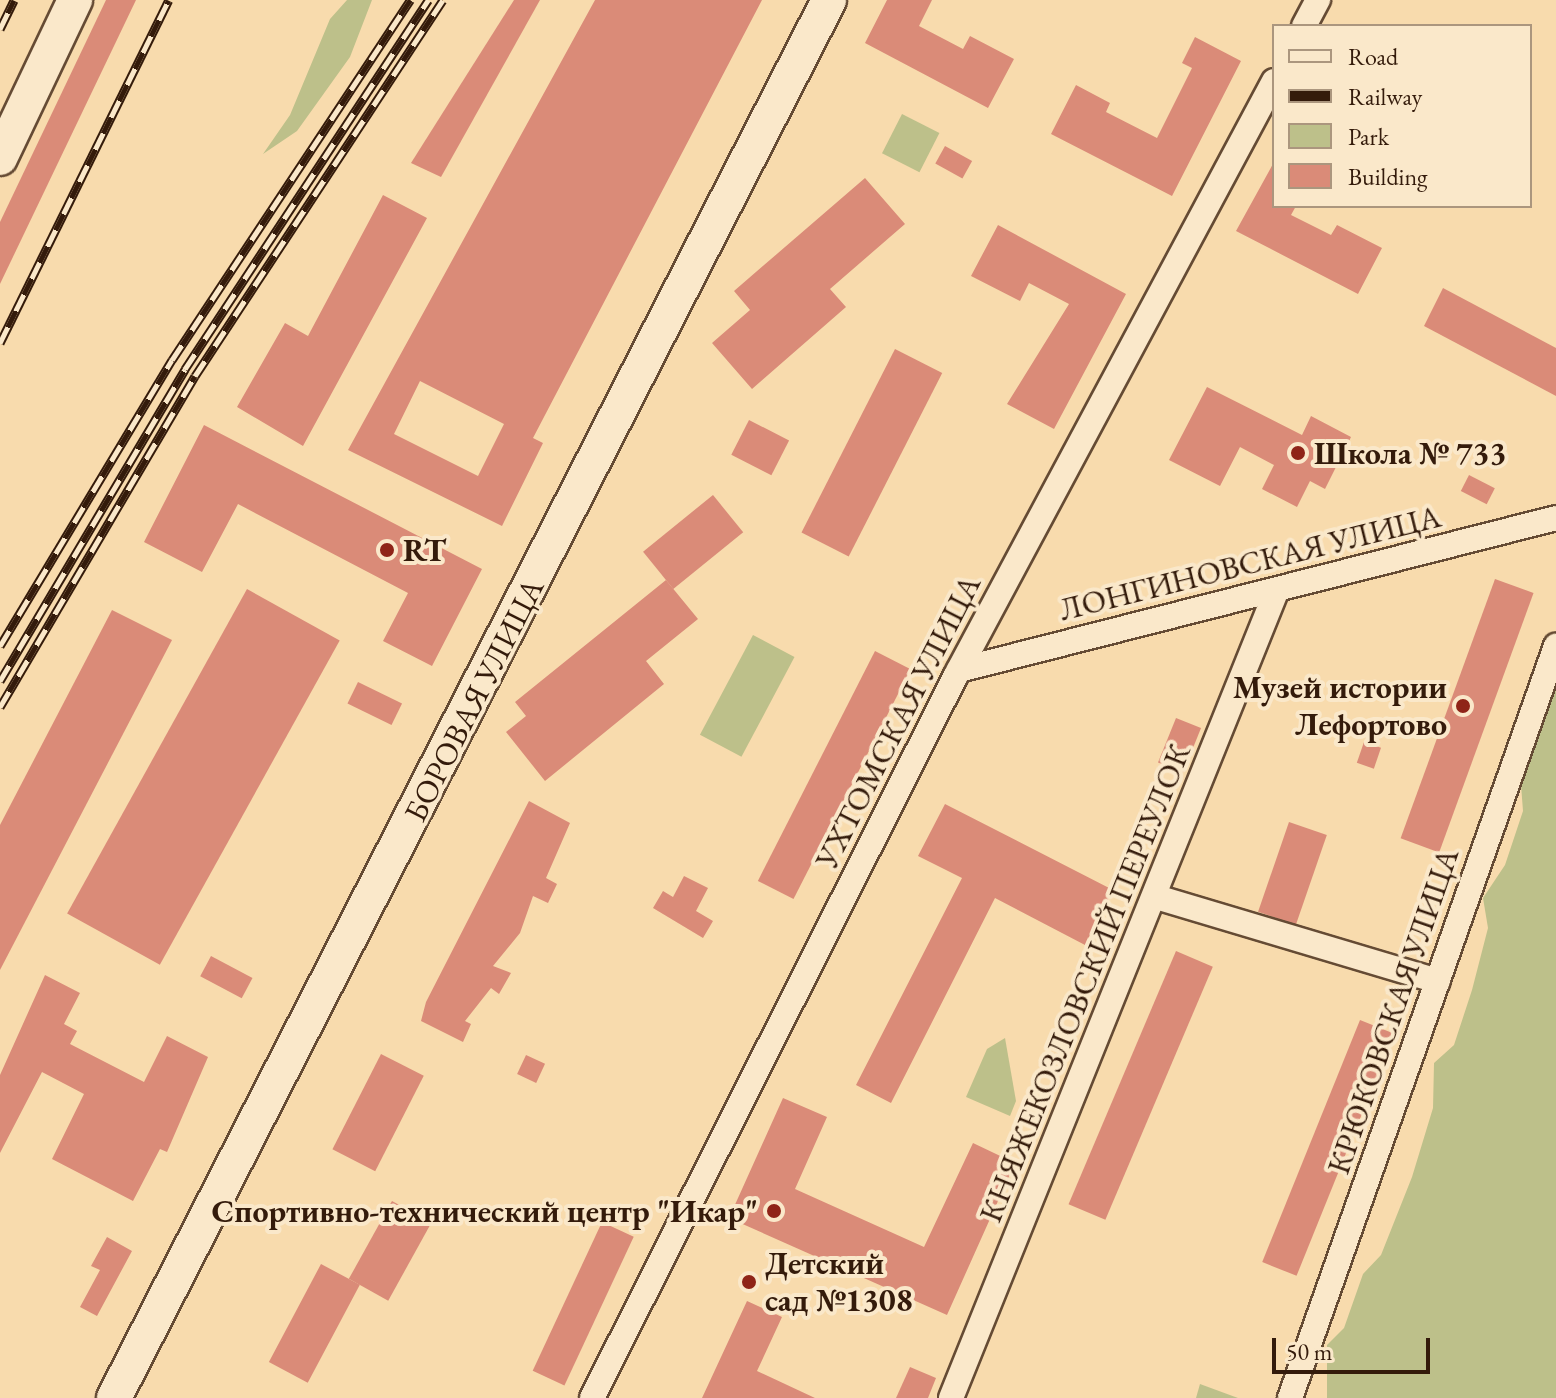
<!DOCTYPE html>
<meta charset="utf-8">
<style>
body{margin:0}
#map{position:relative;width:1556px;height:1398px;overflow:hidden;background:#f8dbad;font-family:"EB Garamond",serif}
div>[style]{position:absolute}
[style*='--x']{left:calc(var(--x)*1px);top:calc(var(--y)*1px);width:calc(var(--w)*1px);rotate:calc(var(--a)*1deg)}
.green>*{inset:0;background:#bdc08a;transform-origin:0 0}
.building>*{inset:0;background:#da8b78;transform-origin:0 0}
.roads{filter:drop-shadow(2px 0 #654b34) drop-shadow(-2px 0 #654b34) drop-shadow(0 2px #654b34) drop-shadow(0 -2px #654b34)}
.street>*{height:24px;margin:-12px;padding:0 12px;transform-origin:12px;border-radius:12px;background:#fae8ca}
.secondary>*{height:34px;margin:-17px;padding:0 17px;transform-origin:17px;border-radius:17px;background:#fae8ca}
.rail>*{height:9px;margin-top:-4.5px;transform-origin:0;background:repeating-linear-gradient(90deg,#fae8ca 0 18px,#341b0b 0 36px);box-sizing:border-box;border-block:2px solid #341b0b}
.dots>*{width:22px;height:22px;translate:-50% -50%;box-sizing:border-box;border:4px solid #fae8ca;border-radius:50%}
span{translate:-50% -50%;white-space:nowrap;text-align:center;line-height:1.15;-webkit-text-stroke:8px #fae8ca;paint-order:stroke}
.poi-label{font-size:32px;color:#341b0b;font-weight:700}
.left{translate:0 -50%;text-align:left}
.right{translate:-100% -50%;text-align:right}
.street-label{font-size:32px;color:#341b0b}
.legend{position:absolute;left:1272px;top:24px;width:260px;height:184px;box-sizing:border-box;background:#fae8ca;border:2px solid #ab967e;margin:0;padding:10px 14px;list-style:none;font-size:24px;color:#341b0b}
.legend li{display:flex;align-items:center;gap:16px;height:40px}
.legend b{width:40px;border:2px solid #ab967e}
.scale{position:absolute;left:1272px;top:1338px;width:158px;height:36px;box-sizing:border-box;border:4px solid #341b0b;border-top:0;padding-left:10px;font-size:24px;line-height:28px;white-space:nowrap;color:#341b0b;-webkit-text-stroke:6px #fae8ca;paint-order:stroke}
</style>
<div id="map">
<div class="green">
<i style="clip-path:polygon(347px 0,372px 0,350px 57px,297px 131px,263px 154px,290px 115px,330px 19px)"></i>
<i style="left:902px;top:114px;width:42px;height:44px;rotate:27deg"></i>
<i style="left:753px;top:635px;width:47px;height:113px;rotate:28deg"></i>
<i style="clip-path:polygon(1556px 676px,1556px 1398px,1327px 1398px,1327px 1345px,1344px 1328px,1363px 1274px,1381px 1255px,1412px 1177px,1433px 1108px,1434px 1063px,1454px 1045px,1472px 990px,1488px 928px,1483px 898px,1505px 865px,1523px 811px,1521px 785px)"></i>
<i style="clip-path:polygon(1005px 1038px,1016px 1101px,1010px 1116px,966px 1097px,987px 1049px)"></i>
<i style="clip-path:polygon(1200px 1384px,1238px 1398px,1196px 1398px)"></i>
</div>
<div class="building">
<i style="clip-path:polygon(106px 0,136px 0,0 284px,0 222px)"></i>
<i style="clip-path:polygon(514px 0,540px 0,441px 177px,411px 163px)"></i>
<i style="clip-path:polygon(evenodd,595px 0,762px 0,533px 438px,543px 443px,502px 526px,348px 450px,595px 0,420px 381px,504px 424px,478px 476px,394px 434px,420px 381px)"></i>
<i style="clip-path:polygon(887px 0,932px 0,919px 26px,963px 49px,970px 36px,1014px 59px,988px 108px,865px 43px)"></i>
<i style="clip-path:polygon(1195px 37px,1241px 61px,1172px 196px,1051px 134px,1076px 85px,1110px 103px,1106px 112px,1157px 138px,1192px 68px,1182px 63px)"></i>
<i style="left:945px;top:146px;width:31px;height:20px;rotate:29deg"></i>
<i style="clip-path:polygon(1274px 162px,1274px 206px,1296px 206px,1291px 215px,1331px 235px,1337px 225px,1382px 248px,1358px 294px,1236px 231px)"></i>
<i style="clip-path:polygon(865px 178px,905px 224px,830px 289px,846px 307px,752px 389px,712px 343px,750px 310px,734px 291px)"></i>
<i style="clip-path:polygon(383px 195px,427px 218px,303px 446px,237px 407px,285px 323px,308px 336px)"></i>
<i style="clip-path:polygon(998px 225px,1126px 294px,1054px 429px,1007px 404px,1069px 304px,1029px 283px,1020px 301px,971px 276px)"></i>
<i style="clip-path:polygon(1443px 288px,1556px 348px,1556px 396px,1424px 326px)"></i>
<i style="left:895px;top:349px;width:53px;height:206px;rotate:27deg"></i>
<i style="clip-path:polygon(1207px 387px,1302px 435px,1311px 416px,1351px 437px,1325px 489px,1310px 481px,1297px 507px,1262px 489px,1274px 465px,1240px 447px,1220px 486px,1169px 460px)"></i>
<i style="left:749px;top:420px;width:45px;height:39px;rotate:27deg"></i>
<i style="clip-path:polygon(204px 425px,482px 569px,432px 666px,383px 641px,408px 593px,238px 504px,202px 572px,144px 542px)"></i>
<i style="left:1469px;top:475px;width:29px;height:18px;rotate:27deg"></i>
<i style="left:713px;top:495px;width:48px;height:90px;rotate:51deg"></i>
<i style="left:1495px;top:579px;width:41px;height:276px;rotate:20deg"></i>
<i style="clip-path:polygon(666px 580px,698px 619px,646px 661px,664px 684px,545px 781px,506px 732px,526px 716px,515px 702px)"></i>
<i style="left:247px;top:589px;width:106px;height:371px;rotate:29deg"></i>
<i style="clip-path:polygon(112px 610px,172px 640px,0 970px,0 825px)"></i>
<i style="left:875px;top:651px;width:40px;height:258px;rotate:27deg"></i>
<i style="left:358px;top:682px;width:49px;height:24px;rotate:26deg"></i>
<i style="left:1176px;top:718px;width:27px;height:48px;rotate:22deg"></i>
<i style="left:1364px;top:742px;width:18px;height:22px;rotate:19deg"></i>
<i style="clip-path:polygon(529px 801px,570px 823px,546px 878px,557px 884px,548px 903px,533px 896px,520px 933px,493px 966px,511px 973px,499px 994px,491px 988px,465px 1021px,471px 1024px,463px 1042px,421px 1021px,426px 1002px)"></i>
<i style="clip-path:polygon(945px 804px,1113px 890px,1085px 945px,995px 898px,891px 1103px,856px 1085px,962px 878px,918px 856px)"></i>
<i style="left:1289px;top:822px;width:40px;height:95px;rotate:19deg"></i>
<i style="clip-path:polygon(684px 876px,708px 888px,696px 911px,713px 921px,703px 938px,653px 908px,663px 891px,673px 897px)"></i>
<i style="left:1176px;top:951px;width:40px;height:275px;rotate:23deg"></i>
<i style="left:211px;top:956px;width:47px;height:23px;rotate:28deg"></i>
<i style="clip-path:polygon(45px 975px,80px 993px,64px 1024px,77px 1031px,70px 1044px,144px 1082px,167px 1036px,208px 1057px,167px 1152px,160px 1149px,133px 1201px,52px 1159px,84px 1094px,42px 1072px,0 1153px,0 1075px)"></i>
<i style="left:1360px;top:1020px;width:37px;height:261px;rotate:22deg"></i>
<i style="left:381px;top:1054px;width:48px;height:107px;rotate:27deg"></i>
<i style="left:526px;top:1055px;width:21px;height:21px;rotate:25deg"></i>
<i style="clip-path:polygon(783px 1098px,827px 1117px,795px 1189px,924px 1247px,973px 1143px,1015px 1163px,947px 1315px,729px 1218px)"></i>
<i style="left:392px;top:1201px;width:45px;height:89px;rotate:29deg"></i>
<i style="left:602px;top:1222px;width:35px;height:164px;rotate:25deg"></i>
<i style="clip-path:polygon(107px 1237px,132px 1251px,97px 1316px,80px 1307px,100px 1270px,91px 1266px)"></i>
<i style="left:321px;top:1264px;width:44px;height:111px;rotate:28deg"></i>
<i style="clip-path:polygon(747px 1301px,782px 1317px,757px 1371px,815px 1398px,702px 1398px)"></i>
<i style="clip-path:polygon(910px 1367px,936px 1378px,928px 1398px,896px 1398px)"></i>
</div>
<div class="roads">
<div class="street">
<i style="--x:1304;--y:26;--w:30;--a:-62"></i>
<i style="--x:959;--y:670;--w:616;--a:-14.28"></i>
<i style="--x:1156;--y:897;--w:294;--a:16.6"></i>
<i style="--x:592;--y:1398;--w:807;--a:-63.28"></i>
<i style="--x:955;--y:677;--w:676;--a:-61.84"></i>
<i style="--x:951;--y:1398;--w:869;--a:-68.04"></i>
<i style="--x:1290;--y:1398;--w:798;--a:-70.52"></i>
</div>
<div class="secondary">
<i style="--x:0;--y:158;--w:175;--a:-64.6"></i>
<i style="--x:114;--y:1398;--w:1570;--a:-62.91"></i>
</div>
</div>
<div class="rail">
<i style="--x:0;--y:29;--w:32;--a:-64"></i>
<i style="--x:0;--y:343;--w:382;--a:-63.8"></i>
<i style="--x:0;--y:646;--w:334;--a:-59"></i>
<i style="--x:172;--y:360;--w:432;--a:-56.5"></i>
<i style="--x:0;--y:681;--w:363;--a:-59.3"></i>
<i style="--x:185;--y:369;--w:442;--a:-56.6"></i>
<i style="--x:0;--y:707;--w:384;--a:-59.5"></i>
<i style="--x:195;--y:376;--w:450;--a:-56.6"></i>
</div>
<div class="dots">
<i style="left:1298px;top:453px;background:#8f2418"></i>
<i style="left:387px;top:550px;background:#8f2418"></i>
<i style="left:1463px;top:706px;background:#8f2418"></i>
<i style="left:774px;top:1211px;background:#8f2418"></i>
<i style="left:749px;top:1282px;background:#8f2418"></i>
</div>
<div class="poi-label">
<span class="left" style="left:1314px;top:453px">Школа № 733</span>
<span class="left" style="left:403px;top:550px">RT</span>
<span class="right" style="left:1447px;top:706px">Музей истории<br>Лефортово</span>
<span class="right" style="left:758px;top:1211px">Спортивно-технический центр "Икар"</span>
<span class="left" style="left:765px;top:1282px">Детский<br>сад №1308</span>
</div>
<div class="street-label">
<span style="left:1250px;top:563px;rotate:-14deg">ЛОНГИНОВСКАЯ УЛИЦА</span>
<span style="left:474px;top:700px;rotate:-63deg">БОРОВАЯ УЛИЦА</span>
<span style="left:898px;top:722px;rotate:-63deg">УХТОМСКАЯ УЛИЦА</span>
<span style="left:1085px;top:983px;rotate:-68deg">КНЯЖЕКОЗЛОВСКИЙ ПЕРЕУЛОК</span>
<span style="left:1393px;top:1011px;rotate:-71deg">КРЮКОВСКАЯ УЛИЦА</span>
</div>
<ul class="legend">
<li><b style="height:10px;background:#fae8ca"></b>Road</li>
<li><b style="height:10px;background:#341b0b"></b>Railway</li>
<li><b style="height:22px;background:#bdc08a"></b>Park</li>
<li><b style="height:22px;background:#da8b78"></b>Building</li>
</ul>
<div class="scale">50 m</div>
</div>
